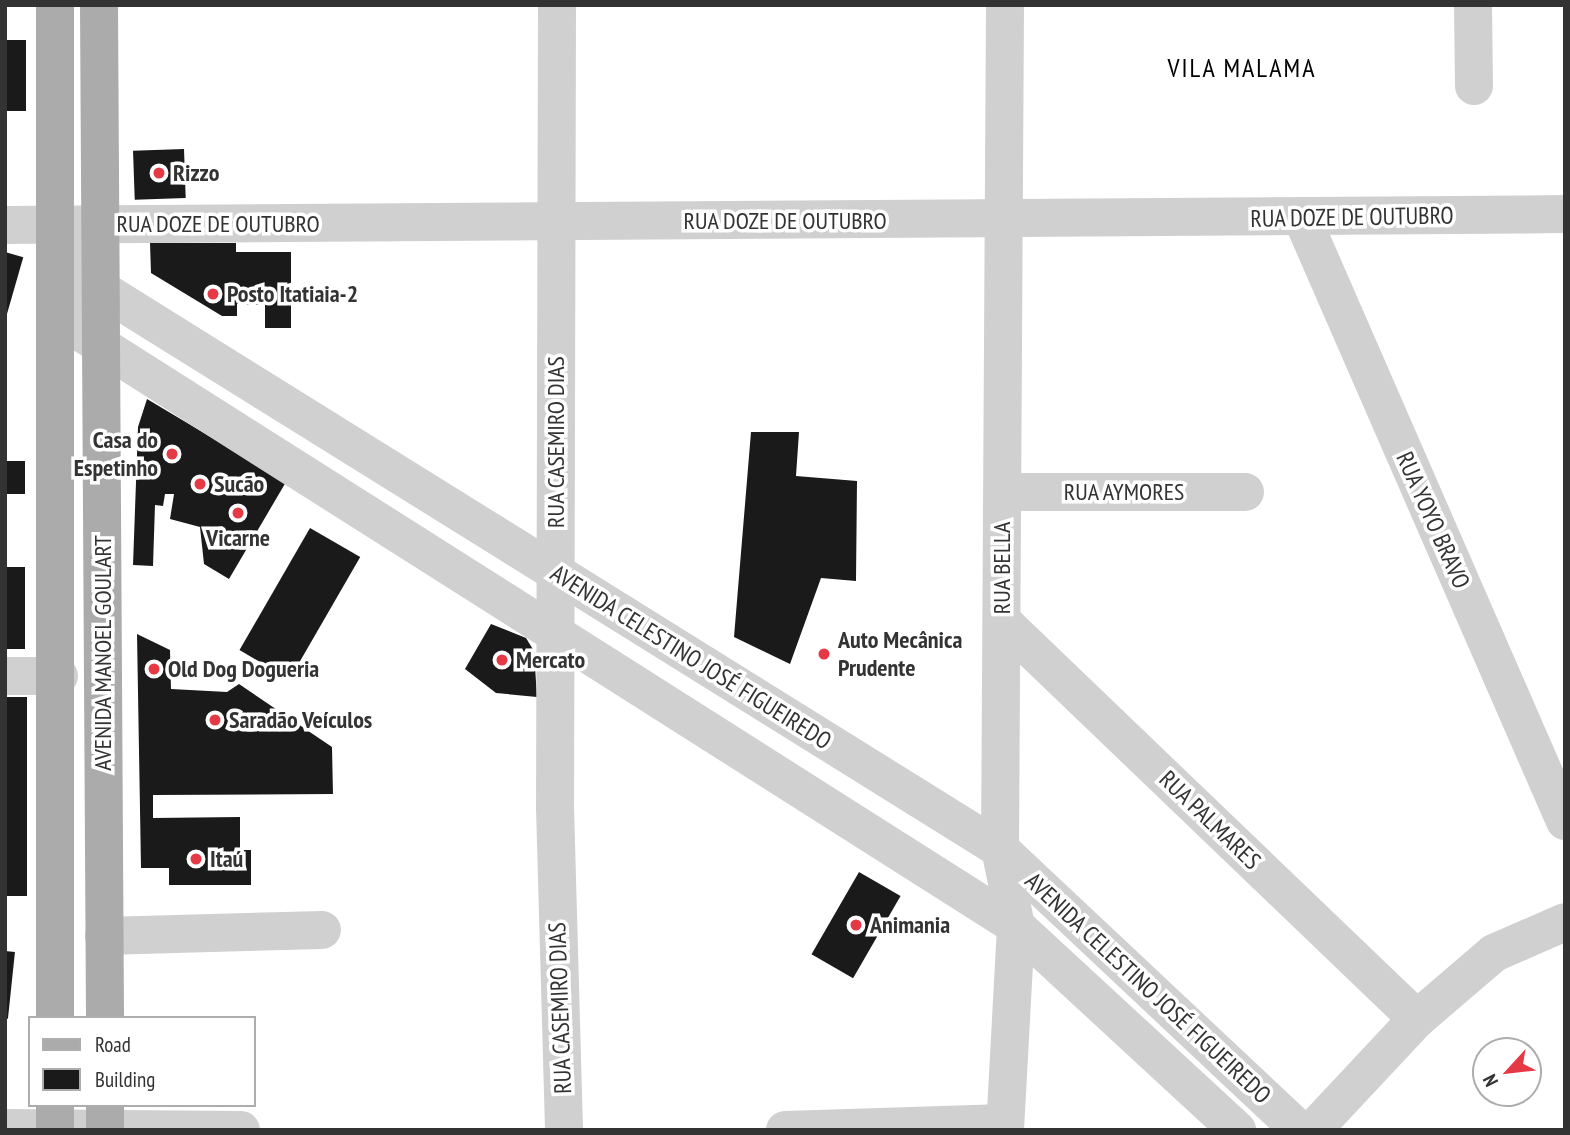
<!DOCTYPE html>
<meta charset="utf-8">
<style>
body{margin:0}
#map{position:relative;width:1570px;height:1135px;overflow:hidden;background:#fff;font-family:"PT Sans Narrow",sans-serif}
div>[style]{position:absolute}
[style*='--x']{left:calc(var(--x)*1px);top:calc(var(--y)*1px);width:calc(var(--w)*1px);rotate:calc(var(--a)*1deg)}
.building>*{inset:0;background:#1a1a1a;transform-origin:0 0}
.minor>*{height:38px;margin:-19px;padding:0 19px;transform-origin:19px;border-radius:19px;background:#d0d0d0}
.major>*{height:38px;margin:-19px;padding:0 19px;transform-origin:19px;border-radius:19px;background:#ababab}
.dots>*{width:19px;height:19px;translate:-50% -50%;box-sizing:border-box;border:4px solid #fff;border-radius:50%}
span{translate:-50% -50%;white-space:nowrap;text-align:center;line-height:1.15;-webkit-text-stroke:7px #fff;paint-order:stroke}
.poi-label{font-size:24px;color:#333;font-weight:700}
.left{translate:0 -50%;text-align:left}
.right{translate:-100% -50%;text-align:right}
.street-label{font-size:24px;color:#333}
.neighbourhood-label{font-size:26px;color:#000;letter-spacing:2px}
.frame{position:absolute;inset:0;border:7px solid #333;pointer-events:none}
.legend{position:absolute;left:28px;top:1016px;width:228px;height:91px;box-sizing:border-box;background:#fff;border:2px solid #adadad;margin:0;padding:9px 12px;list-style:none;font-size:21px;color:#333}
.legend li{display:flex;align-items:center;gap:14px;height:35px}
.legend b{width:35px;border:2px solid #adadad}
.north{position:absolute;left:1472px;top:1037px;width:70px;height:70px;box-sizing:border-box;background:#fff;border:2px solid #adadad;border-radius:50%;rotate:243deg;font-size:19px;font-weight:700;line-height:28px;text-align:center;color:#333}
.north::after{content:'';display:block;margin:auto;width:24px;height:32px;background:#e63946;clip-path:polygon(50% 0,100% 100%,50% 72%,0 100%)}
</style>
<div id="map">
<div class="building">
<i style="left:5px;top:40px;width:21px;height:71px"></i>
<i style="left:184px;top:149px;width:49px;height:51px;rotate:88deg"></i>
<i style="clip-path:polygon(150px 243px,236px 243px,236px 252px,291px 252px,291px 328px,265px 328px,265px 305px,237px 304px,237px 316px,222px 316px,151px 273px)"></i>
<i style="left:5px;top:252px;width:19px;height:77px;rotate:16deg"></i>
<i style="clip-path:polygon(147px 399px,286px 482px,229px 579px,204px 564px,200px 527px,170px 519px,174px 494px,165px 494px,163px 506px,155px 505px,153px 566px,133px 565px,138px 427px)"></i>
<i style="clip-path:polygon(751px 432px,799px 432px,796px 476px,857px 481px,856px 581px,821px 578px,790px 664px,734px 637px)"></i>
<i style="left:5px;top:461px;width:20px;height:33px"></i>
<i style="left:310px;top:528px;width:58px;height:141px;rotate:30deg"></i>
<i style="left:5px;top:567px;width:20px;height:82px"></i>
<i style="clip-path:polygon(491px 624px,526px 638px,534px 651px,537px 697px,496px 693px,465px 669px)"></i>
<i style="clip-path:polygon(137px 634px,170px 650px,171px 689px,227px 692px,239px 684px,332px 747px,333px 794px,153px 795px,153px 818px,240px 817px,240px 850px,251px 850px,251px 885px,169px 885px,169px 868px,141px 868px)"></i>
<i style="left:5px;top:697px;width:22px;height:199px"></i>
<i style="left:859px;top:872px;width:48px;height:95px;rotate:30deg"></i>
<i style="left:5px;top:951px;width:10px;height:67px;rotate:6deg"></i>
</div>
<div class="minor">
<i style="--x:557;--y:5;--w:802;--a:90.14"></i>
<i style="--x:555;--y:807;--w:323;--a:88.4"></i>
<i style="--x:1473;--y:5;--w:81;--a:89.3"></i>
<i style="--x:1302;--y:218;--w:658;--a:66.44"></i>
<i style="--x:5;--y:225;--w:1560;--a:-0.4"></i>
<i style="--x:56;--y:225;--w:76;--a:55.7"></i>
<i style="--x:99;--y:288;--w:1061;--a:31.91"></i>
<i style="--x:1000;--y:849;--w:410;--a:43.2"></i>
<i style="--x:99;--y:288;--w:51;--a:143.8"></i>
<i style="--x:58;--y:318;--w:1135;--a:32.4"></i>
<i style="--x:1016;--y:926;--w:301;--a:42.7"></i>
<i style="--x:1003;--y:492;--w:242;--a:0"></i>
<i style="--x:1002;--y:621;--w:575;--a:43.8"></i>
<i style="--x:5;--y:676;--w:54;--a:0"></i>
<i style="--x:104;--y:936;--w:218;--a:-1.6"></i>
<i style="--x:5;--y:1128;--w:236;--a:0.5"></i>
<i style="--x:785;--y:1130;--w:220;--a:-1.8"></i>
<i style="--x:1005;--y:1130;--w:204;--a:-86.9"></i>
<i style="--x:1016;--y:926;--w:79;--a:-101.7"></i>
<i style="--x:1000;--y:849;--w:844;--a:-89.66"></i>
<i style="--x:1313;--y:1130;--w:152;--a:-46.9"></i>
<i style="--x:1417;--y:1019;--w:101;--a:-40.6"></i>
<i style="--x:1494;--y:953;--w:77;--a:-23.6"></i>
</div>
<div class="major">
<i style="--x:55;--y:5;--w:1013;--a:90"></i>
<i style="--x:99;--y:5;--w:1013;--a:89.66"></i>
<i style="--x:105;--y:1105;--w:25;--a:90"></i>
<i style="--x:55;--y:1130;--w:25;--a:-90"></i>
</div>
<div class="dots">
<i style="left:159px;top:173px;background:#e63946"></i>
<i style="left:213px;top:294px;background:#e63946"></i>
<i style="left:172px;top:454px;background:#e63946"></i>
<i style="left:200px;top:484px;background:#e63946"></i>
<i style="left:238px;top:513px;background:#e63946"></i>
<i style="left:824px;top:654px;background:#e63946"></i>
<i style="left:502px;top:660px;background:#e63946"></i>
<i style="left:154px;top:669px;background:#e63946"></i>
<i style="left:215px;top:720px;background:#e63946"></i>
<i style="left:196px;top:859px;background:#e63946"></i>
<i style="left:856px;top:925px;background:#e63946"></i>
</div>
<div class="poi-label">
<span class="left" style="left:173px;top:173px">Rizzo</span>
<span class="left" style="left:227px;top:294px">Posto Itatiaia-2</span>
<span class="right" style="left:158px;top:454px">Casa do<br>Espetinho</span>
<span class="left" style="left:214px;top:484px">Sucão</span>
<span style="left:238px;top:538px">Vicarne</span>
<span class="left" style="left:838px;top:654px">Auto Mecânica<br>Prudente</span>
<span class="left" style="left:516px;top:660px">Mercato</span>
<span class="left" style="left:168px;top:669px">Old Dog Dogueria</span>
<span class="left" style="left:229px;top:720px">Saradão Veículos</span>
<span class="left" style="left:210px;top:859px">Itaú</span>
<span class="left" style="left:870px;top:925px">Animania</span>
</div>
<div class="street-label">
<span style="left:1352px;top:217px;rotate:-1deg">RUA DOZE DE OUTUBRO</span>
<span style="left:785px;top:221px">RUA DOZE DE OUTUBRO</span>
<span style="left:218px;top:224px">RUA DOZE DE OUTUBRO</span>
<span style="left:556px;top:442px;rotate:-90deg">RUA CASEMIRO DIAS</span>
<span style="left:1124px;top:492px">RUA AYMORES</span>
<span style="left:1433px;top:520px;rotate:66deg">RUA YOYO BRAVO</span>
<span style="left:1002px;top:568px;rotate:-90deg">RUA BELLA</span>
<span style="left:103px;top:653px;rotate:-90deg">AVENIDA MANOEL GOULART</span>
<span style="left:691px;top:657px;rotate:32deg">AVENIDA CELESTINO JOSÉ FIGUEIREDO</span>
<span style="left:1210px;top:820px;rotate:44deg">RUA PALMARES</span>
<span style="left:1148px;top:988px;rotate:43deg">AVENIDA CELESTINO JOSÉ FIGUEIREDO</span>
<span style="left:560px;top:1008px;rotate:-92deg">RUA CASEMIRO DIAS</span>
</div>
<div class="neighbourhood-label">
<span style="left:1242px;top:68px">VILA MALAMA</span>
</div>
<div class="frame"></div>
<ul class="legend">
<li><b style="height:9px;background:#ababab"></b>Road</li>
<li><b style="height:19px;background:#1a1a1a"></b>Building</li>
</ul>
<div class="north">N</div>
</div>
